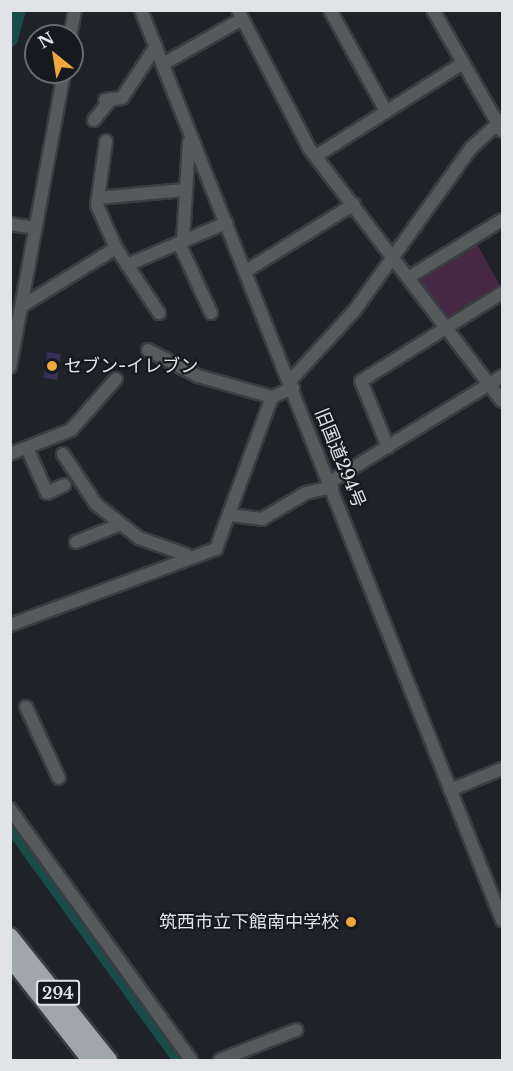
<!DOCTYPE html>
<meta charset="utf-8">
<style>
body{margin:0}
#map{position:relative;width:513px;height:1071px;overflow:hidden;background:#1f2227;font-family:"Libre Baskerville","Noto Sans JP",serif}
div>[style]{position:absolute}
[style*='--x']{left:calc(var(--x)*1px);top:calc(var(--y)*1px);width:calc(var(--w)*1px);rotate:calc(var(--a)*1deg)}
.green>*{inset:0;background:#462744}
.river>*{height:16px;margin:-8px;padding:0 8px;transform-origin:8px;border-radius:8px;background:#174c49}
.building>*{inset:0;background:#392f56;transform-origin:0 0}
.roads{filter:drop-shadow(2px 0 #3a3d42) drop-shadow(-2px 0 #3a3d42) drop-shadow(0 2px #3a3d42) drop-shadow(0 -2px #3a3d42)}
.minor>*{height:12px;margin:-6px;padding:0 6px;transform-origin:6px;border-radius:6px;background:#565a5b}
.highway>*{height:16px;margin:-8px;padding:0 8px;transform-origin:8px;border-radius:8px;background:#9fa7ab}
.dots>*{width:16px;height:16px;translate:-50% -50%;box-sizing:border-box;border:3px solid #16191e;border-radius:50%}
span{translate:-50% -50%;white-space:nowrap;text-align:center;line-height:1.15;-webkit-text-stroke:4.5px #16191e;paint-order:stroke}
.shield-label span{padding:2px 4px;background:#16191e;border:2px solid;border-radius:4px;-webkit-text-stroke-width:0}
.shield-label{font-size:16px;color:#e1e3e7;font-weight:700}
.poi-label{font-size:18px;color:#e1e3e7}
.left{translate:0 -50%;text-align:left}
.right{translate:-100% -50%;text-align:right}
.street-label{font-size:18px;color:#e1e3e7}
.frame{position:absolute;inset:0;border:12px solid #e1e3e7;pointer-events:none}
.north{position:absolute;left:24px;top:24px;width:60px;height:60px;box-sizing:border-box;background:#16191e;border:2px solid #676a6e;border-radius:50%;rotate:330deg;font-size:16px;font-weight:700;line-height:24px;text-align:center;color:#e1e3e7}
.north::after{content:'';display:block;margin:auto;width:21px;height:27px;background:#efa73e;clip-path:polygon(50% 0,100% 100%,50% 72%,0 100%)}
</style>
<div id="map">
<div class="green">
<i style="clip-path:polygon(476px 242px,502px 289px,453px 320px,445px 319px,419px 285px,419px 277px)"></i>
</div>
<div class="river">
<i style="--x:10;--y:39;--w:30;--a:-75"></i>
<i style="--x:10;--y:823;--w:292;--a:54.2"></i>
</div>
<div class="building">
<i style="left:47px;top:352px;width:14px;height:26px;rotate:8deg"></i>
</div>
<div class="roads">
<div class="minor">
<i style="--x:141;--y:10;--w:979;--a:68.36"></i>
<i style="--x:238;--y:10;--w:155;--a:62.8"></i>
<i style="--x:309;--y:148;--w:318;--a:52.7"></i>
<i style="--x:330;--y:10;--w:115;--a:61"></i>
<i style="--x:433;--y:10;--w:139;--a:60.3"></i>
<i style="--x:70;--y:36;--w:26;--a:-79"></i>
<i style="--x:163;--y:64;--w:91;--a:-29.7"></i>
<i style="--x:105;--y:100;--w:17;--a:-7"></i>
<i style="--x:122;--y:98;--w:62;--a:-56.8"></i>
<i style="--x:94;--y:120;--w:27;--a:-51"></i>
<i style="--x:106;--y:141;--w:65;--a:98"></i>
<i style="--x:97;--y:205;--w:47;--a:66.2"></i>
<i style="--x:316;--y:156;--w:174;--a:-32.3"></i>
<i style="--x:98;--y:198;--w:86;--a:-5.3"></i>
<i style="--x:10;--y:224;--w:26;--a:9"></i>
<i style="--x:183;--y:241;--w:99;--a:-86.5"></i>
<i style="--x:179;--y:243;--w:77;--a:65.4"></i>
<i style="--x:127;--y:265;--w:108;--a:-23"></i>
<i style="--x:246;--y:271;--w:127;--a:-31.8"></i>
<i style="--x:411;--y:276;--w:107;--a:-31.6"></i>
<i style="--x:22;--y:306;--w:110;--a:-31.7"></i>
<i style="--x:116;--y:248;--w:78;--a:56.5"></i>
<i style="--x:148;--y:350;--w:56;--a:27.5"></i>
<i style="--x:198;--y:376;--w:77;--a:15.8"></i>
<i style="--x:10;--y:367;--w:300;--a:-79.6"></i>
<i style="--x:290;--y:381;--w:96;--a:-47.5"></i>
<i style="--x:355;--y:310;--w:199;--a:-54.4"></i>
<i style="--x:471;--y:148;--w:42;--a:-42.1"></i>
<i style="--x:388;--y:447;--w:71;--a:-112.2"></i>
<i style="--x:361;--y:381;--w:166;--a:-32"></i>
<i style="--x:27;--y:448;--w:49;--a:66"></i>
<i style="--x:47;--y:493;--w:19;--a:-25"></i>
<i style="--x:10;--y:454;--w:66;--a:-21.5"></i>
<i style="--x:71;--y:430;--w:68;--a:-48.6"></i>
<i style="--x:63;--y:454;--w:60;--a:56.6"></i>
<i style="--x:96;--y:504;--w:55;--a:38.3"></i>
<i style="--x:139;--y:538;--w:51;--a:19.5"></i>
<i style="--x:330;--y:482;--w:202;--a:-31.6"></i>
<i style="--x:230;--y:515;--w:32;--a:7"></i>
<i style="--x:262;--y:519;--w:51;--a:-30.6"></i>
<i style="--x:306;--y:493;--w:27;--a:-13"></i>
<i style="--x:76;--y:542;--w:48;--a:-21.8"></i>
<i style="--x:10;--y:625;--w:220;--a:-20.3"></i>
<i style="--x:216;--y:549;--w:162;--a:-69.8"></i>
<i style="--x:272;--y:397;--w:23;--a:-23"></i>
<i style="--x:26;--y:707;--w:78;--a:65.1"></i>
<i style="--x:450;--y:790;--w:56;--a:-22"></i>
<i style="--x:10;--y:809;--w:309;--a:54.2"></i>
<i style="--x:220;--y:1060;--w:82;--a:-21.5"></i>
</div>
<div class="highway">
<i style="--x:10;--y:936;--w:159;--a:51.4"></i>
<i style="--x:10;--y:958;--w:130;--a:51.9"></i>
</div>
</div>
<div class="dots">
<i style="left:52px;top:366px;background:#efa73e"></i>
<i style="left:351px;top:922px;background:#efa73e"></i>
</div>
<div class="shield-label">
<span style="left:58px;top:993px">294</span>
</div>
<div class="poi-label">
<span class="left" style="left:64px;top:366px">セブン-イレブン</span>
<span class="right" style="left:339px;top:922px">筑西市立下館南中学校</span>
</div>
<div class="street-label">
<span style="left:340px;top:458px;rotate:68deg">旧国道294号</span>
</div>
<div class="frame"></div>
<div class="north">N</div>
</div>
